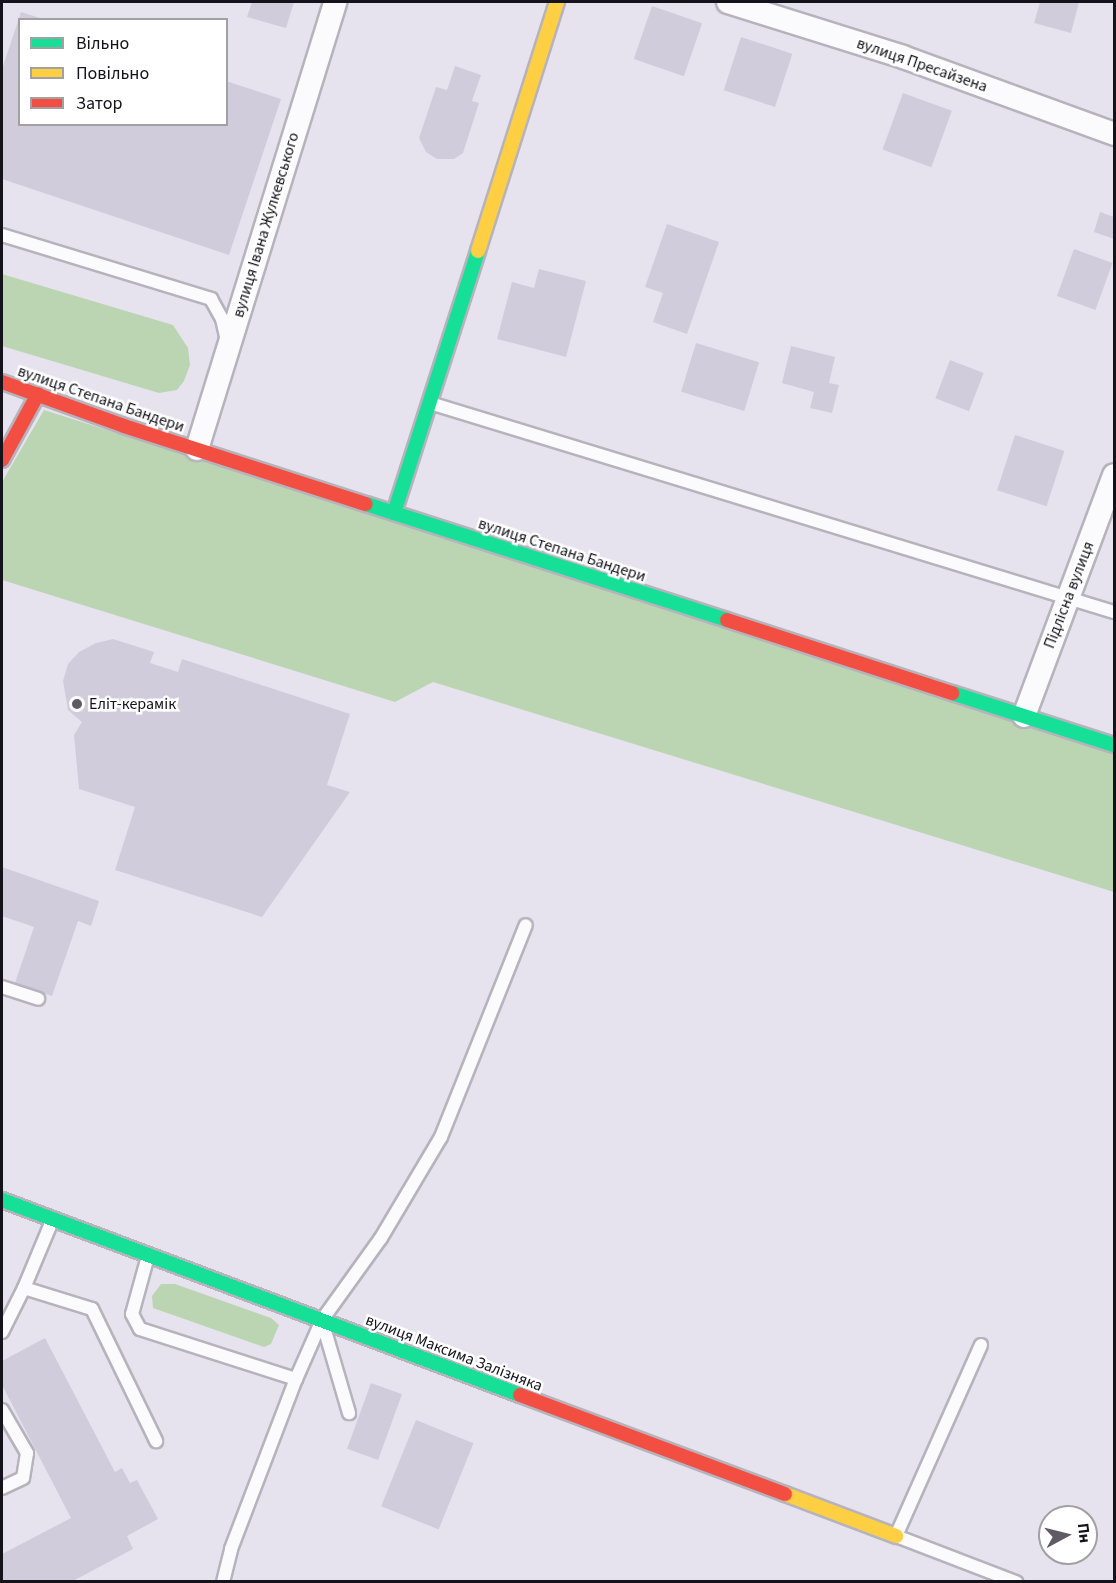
<!DOCTYPE html>
<meta charset="utf-8">
<style>
body{margin:0}
#map{position:relative;width:1116px;height:1583px;overflow:hidden;background:#e6e3ef;font-family:"Source Sans 3",sans-serif}
div>[style]{position:absolute}
[style*='--x']{left:calc(var(--x)*1px);top:calc(var(--y)*1px);width:calc(var(--w)*1px);rotate:calc(var(--a)*1deg)}
.green>*{inset:0;background:#bbd5b2}
.building>*{inset:0;background:#d1ccdc;transform-origin:0 0}
.roads{filter:drop-shadow(2px 0 #b6b3bc) drop-shadow(-2px 0 #b6b3bc) drop-shadow(0 2px #b6b3bc) drop-shadow(0 -2px #b6b3bc)}
.lane>*{height:12px;margin:-6px;padding:0 6px;transform-origin:6px;border-radius:6px;background:#fbfbfd}
.street>*{height:22px;margin:-11px;padding:0 11px;transform-origin:11px;border-radius:11px;background:#fbfbfd}
.fast>*{height:14px;margin:-7px;padding:0 7px;transform-origin:7px;border-radius:7px;background:#16e098}
.slow>*{height:14px;margin:-7px;padding:0 7px;transform-origin:7px;border-radius:7px;background:#ffcf43}
.jam>*{height:14px;margin:-7px;padding:0 7px;transform-origin:7px;border-radius:7px;background:#f24e42}
.dots>*{width:16px;height:16px;translate:-50% -50%;box-sizing:border-box;border:3px solid #fff;border-radius:50%}
span{translate:-50% -50%;white-space:nowrap;text-align:center;line-height:1.15;-webkit-text-stroke:5px #fff;paint-order:stroke}
.street-label{font-size:16px;color:#14121a}
.poi-label{font-size:16px;color:#14121a}
.left{translate:0 -50%;text-align:left}
.frame{position:absolute;inset:0;border:3px solid #14121a;pointer-events:none}
.legend{position:absolute;left:18px;top:18px;width:210px;height:108px;box-sizing:border-box;background:#fff;border:2px solid #a1a0a3;margin:0;padding:8px 10px;list-style:none;font-size:18px;color:#14121a}
.legend li{display:flex;align-items:center;gap:12px;height:30px}
.legend b{width:30px;border:2px solid #a1a0a3}
.north{position:absolute;left:1038px;top:1505px;width:60px;height:60px;box-sizing:border-box;background:#fff;border:2px solid #a1a0a3;border-radius:50%;rotate:83deg;font-size:16px;font-weight:700;line-height:24px;text-align:center;color:#14121a}
.north::after{content:'';display:block;margin:auto;width:21px;height:27px;background:#5e5b65;clip-path:polygon(50% 0,100% 100%,50% 72%,0 100%)}
</style>
<div id="map">
<div class="green">
<i style="clip-path:polygon(2px 274px,173px 325px,188px 348px,190px 365px,184px 381px,177px 390px,159px 393px,2px 346px)"></i>
<i style="clip-path:polygon(44px 410px,1114px 748px,1114px 892px,433px 682px,395px 702px,2px 580px,2px 482px)"></i>
<i style="clip-path:polygon(161px 1284px,175px 1284px,271px 1318px,279px 1325px,271px 1344px,264px 1347px,153px 1308px,152px 1296px)"></i>
</div>
<div class="building">
<i style="clip-path:polygon(252px 2px,294px 2px,286px 28px,247px 17px)"></i>
<i style="clip-path:polygon(1040px 2px,1079px 2px,1071px 33px,1034px 23px)"></i>
<i style="left:652px;top:6px;width:53px;height:56px;rotate:19deg"></i>
<i style="clip-path:polygon(21px 12px,43px 19px,20px 20px,20px 124px,226px 124px,226px 81px,281px 99px,229px 255px,2px 179px,2px 69px)"></i>
<i style="left:741px;top:37px;width:54px;height:56px;rotate:18deg"></i>
<i style="clip-path:polygon(455px 66px,481px 75px,472px 101px,479px 103px,463px 153px,454px 159px,437px 159px,426px 152px,419px 138px,436px 87px,447px 90px)"></i>
<i style="left:903px;top:93px;width:52px;height:60px;rotate:20deg"></i>
<i style="clip-path:polygon(1100px 212px,1114px 217px,1114px 239px,1094px 232px)"></i>
<i style="clip-path:polygon(667px 224px,719px 242px,687px 334px,653px 322px,663px 293px,645px 287px)"></i>
<i style="left:1074px;top:249px;width:41px;height:50px;rotate:20deg"></i>
<i style="clip-path:polygon(539px 269px,586px 281px,566px 357px,497px 339px,512px 282px,534px 288px)"></i>
<i style="left:696px;top:343px;width:66px;height:51px;rotate:17deg"></i>
<i style="clip-path:polygon(791px 346px,835px 357px,829px 383px,839px 385px,832px 413px,810px 408px,814px 392px,782px 383px)"></i>
<i style="left:950px;top:360px;width:36px;height:41px;rotate:21deg"></i>
<i style="left:1015px;top:435px;width:52px;height:58px;rotate:18deg"></i>
<i style="clip-path:polygon(113px 639px,154px 652px,150px 663px,178px 672px,182px 659px,350px 714px,327px 785px,350px 792px,262px 917px,115px 870px,135px 807px,79px 789px,74px 735px,82px 722px,68px 710px,63px 681px,68px 664px,79px 652px,96px 643px)"></i>
<i style="clip-path:polygon(2px 867px,99px 901px,91px 926px,78px 921px,52px 996px,15px 983px,34px 927px,2px 916px)"></i>
<i style="clip-path:polygon(45px 1338px,115px 1472px,122px 1468px,130px 1483px,137px 1480px,158px 1519px,127px 1536px,133px 1549px,71px 1582px,2px 1582px,2px 1554px,71px 1518px,2px 1385px,2px 1361px)"></i>
<i style="left:371px;top:1383px;width:33px;height:70px;rotate:20deg"></i>
<i style="left:416px;top:1420px;width:62px;height:93px;rotate:22deg"></i>
</div>
<div class="roads">
<div class="lane">
<i style="--x:2;--y:235;--w:219;--a:17"></i>
<i style="--x:211;--y:299;--w:23;--a:61"></i>
<i style="--x:222;--y:319;--w:22;--a:77"></i>
<i style="--x:430;--y:403;--w:715;--a:16.99"></i>
<i style="--x:2;--y:987;--w:38;--a:18"></i>
<i style="--x:148;--y:1256;--w:60;--a:105.4"></i>
<i style="--x:132;--y:1314;--w:17;--a:62"></i>
<i style="--x:140;--y:1329;--w:164;--a:17.8"></i>
<i style="--x:296;--y:1379;--w:64;--a:-66.2"></i>
<i style="--x:322;--y:1320;--w:101;--a:-54.3"></i>
<i style="--x:381;--y:1238;--w:117;--a:-59.3"></i>
<i style="--x:441;--y:1137;--w:228;--a:-68.2"></i>
<i style="--x:24;--y:1288;--w:71;--a:17.2"></i>
<i style="--x:92;--y:1309;--w:147;--a:64.1"></i>
<i style="--x:323;--y:1324;--w:93;--a:73.7"></i>
<i style="--x:2;--y:1332;--w:49;--a:-63.4"></i>
<i style="--x:24;--y:1288;--w:73;--a:-67.3"></i>
<i style="--x:981;--y:1345;--w:209;--a:114"></i>
<i style="--x:896;--y:1536;--w:129;--a:21"></i>
<i style="--x:2;--y:1410;--w:50;--a:59.8"></i>
<i style="--x:27;--y:1453;--w:25;--a:99"></i>
<i style="--x:23;--y:1478;--w:23;--a:155"></i>
<i style="--x:223;--y:1582;--w:34;--a:-76"></i>
<i style="--x:231;--y:1549;--w:182;--a:-69.1"></i>
</div>
<div class="street">
<i style="--x:728;--y:2;--w:183;--a:17.4"></i>
<i style="--x:903;--y:57;--w:225;--a:20"></i>
<i style="--x:197;--y:449;--w:468;--a:-72.8"></i>
<i style="--x:1024;--y:716;--w:257;--a:-69.5"></i>
</div>
<div class="fast">
<i style="--x:366;--y:504;--w:379;--a:17.8"></i>
<i style="--x:394;--y:513;--w:275;--a:-72.2"></i>
<i style="--x:952;--y:693;--w:170;--a:17.8"></i>
<i style="--x:2;--y:1200;--w:553;--a:20.63"></i>
</div>
<div class="slow">
<i style="--x:478;--y:251;--w:261;--a:-72.4"></i>
<i style="--x:785;--y:1494;--w:119;--a:20.7"></i>
</div>
<div class="jam">
<i style="--x:2;--y:382;--w:130;--a:19.8"></i>
<i style="--x:124;--y:426;--w:254;--a:17.9"></i>
<i style="--x:2;--y:460;--w:75;--a:-61.4"></i>
<i style="--x:727;--y:620;--w:237;--a:18"></i>
<i style="--x:520;--y:1395;--w:283;--a:20.5"></i>
</div>
</div>
<div class="dots">
<i style="left:77px;top:704px;background:#5e5b65"></i>
</div>
<div class="street-label">
<span style="left:922px;top:65px;rotate:19deg">вулиця Пресайзена</span>
<span style="left:266px;top:225px;rotate:-73deg">вулиця Івана Жулкевського</span>
<span style="left:101px;top:399px;rotate:19deg">вулиця Степана Бандери</span>
<span style="left:562px;top:550px;rotate:18deg">вулиця Степана Бандери</span>
<span style="left:1069px;top:595px;rotate:-69deg">Підлісна вулиця</span>
<span style="left:454px;top:1353px;rotate:21deg">вулиця Максима Залізняка</span>
</div>
<div class="poi-label">
<span class="left" style="left:89px;top:704px">Еліт-керамік</span>
</div>
<div class="frame"></div>
<ul class="legend">
<li><b style="height:8px;background:#16e098"></b>Вільно</li>
<li><b style="height:8px;background:#ffcf43"></b>Повільно</li>
<li><b style="height:8px;background:#f24e42"></b>Затор</li>
</ul>
<div class="north">Пн</div>
</div>
